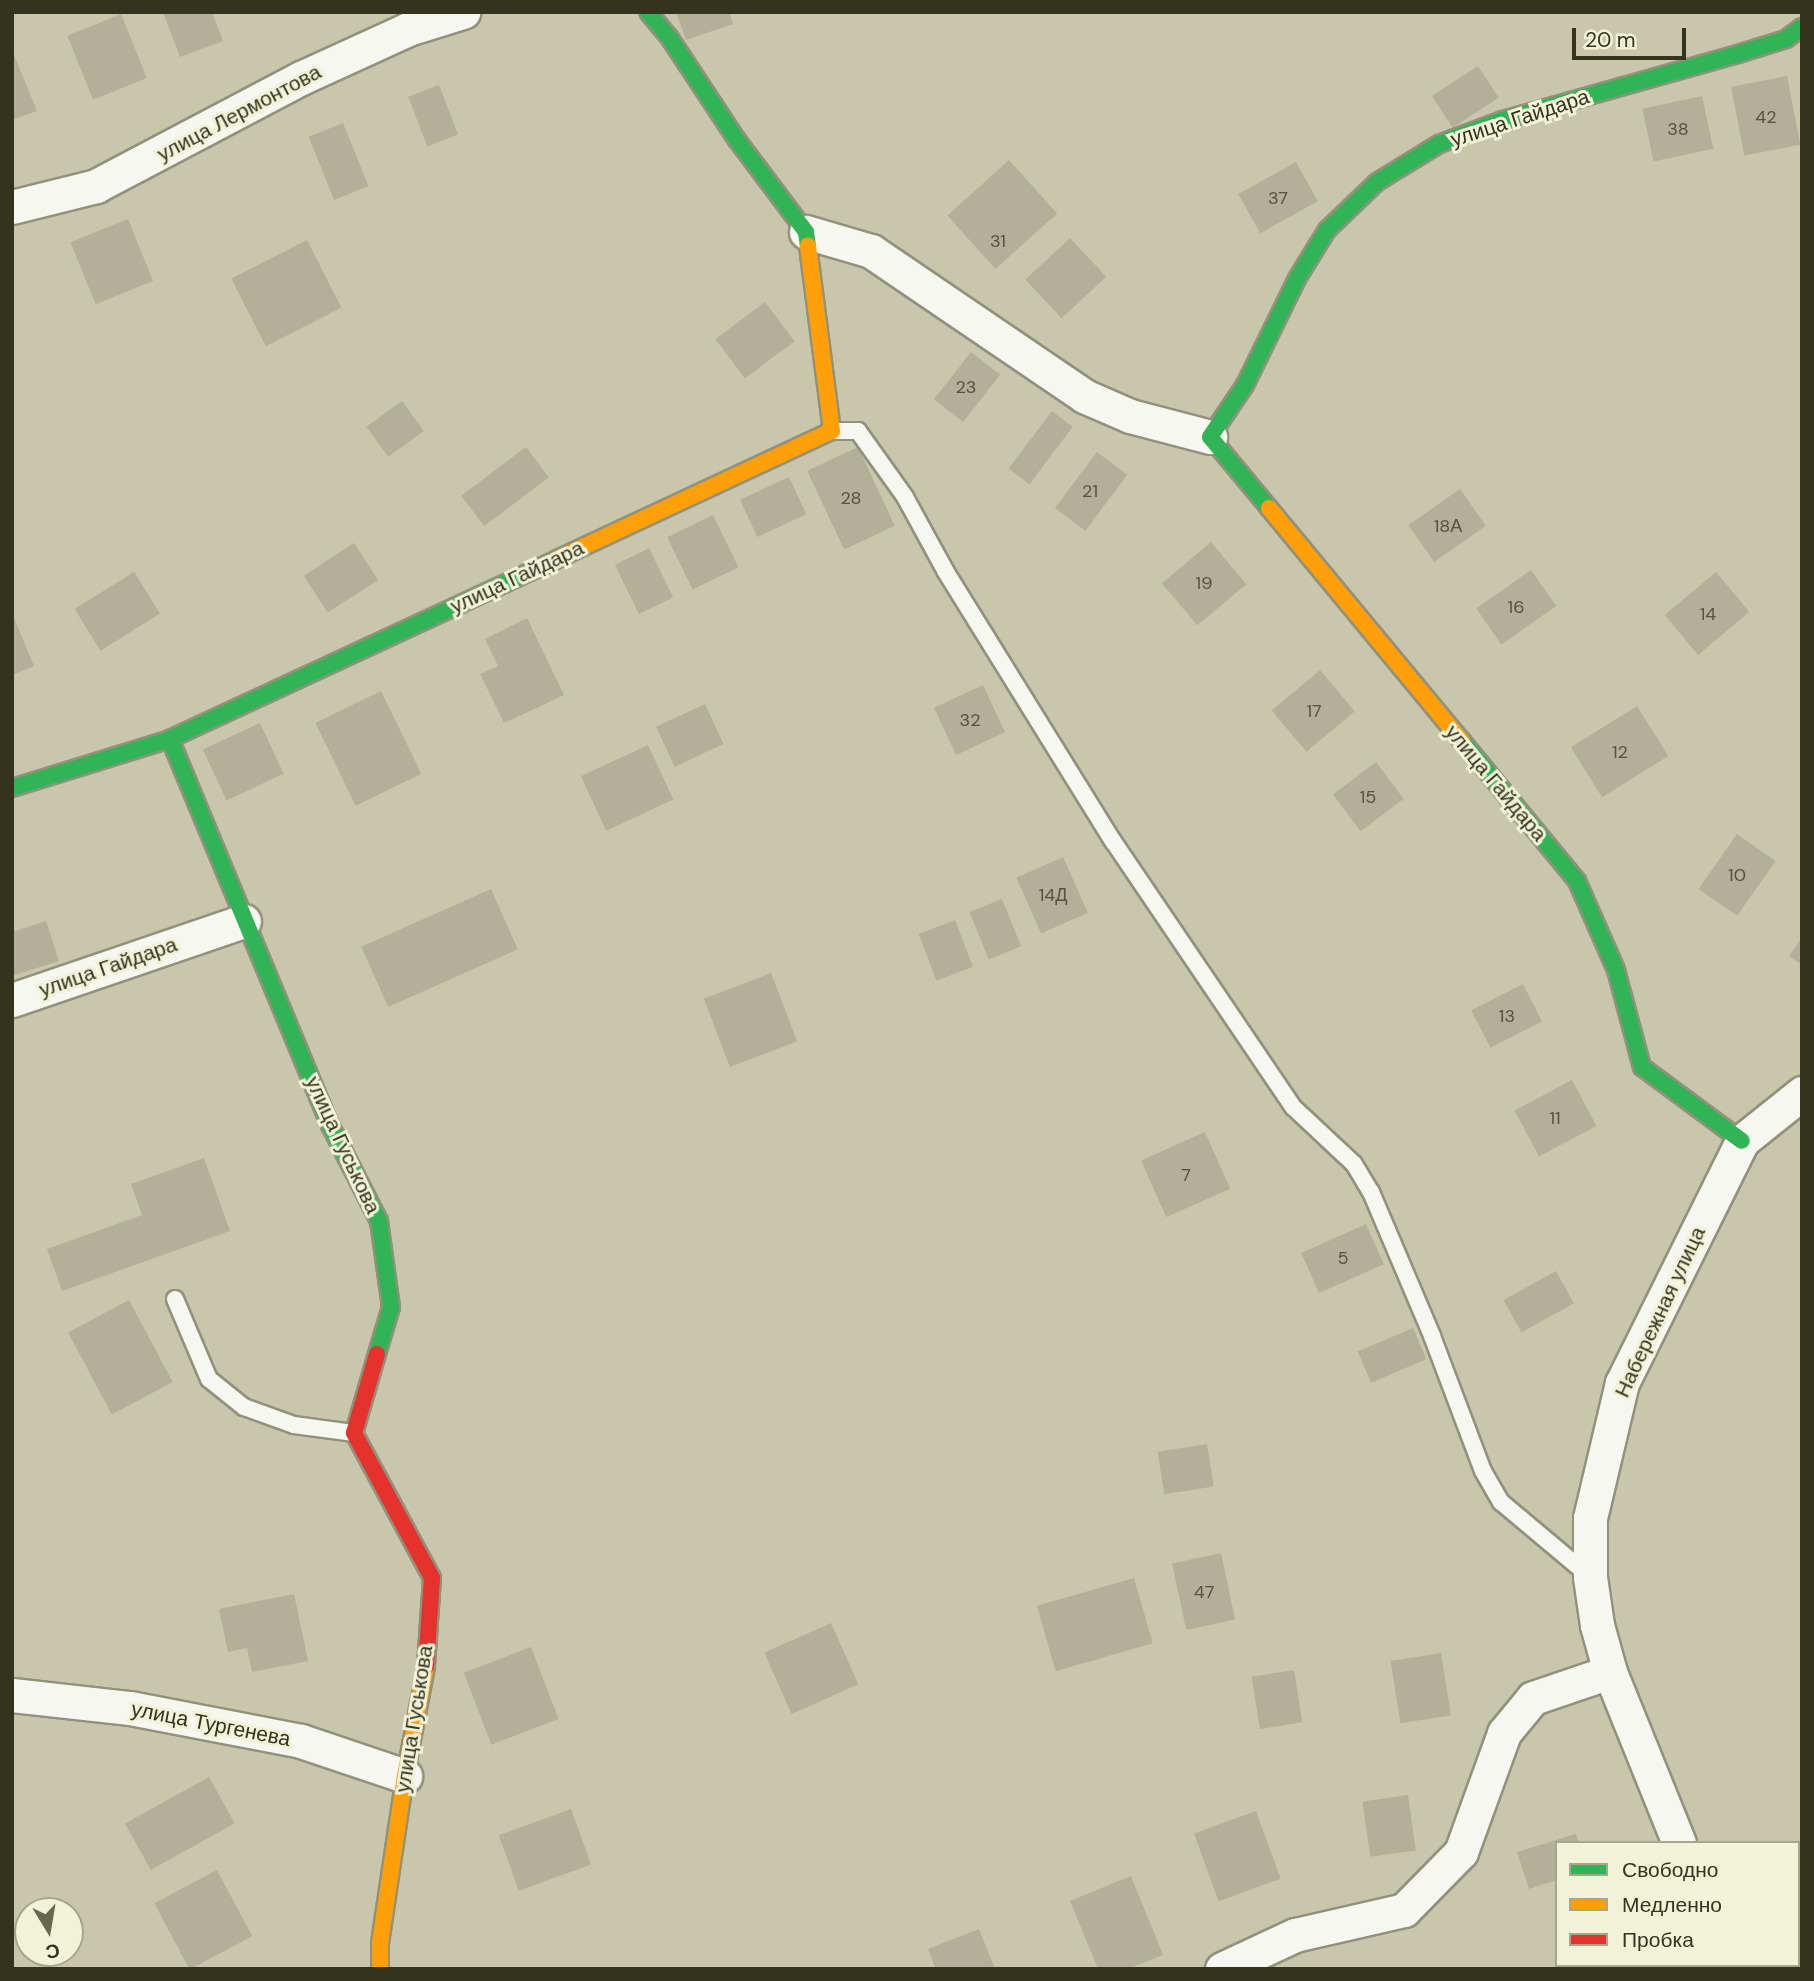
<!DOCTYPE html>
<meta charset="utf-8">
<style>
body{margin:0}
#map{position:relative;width:1814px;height:1981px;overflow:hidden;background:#c8c7ab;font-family:"DM Sans",sans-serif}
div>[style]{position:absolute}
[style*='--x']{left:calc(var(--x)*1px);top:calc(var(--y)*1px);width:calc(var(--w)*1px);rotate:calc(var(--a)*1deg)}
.building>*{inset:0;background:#b3af99;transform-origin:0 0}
.roads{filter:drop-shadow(2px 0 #92917b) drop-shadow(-2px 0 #92917b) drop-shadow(0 2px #92917b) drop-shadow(0 -2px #92917b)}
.lane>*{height:16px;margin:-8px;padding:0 8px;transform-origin:8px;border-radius:8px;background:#f7f7f2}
.street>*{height:33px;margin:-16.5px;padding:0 16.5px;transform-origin:16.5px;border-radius:16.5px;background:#f7f7f2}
.fast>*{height:16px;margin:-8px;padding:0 8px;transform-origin:8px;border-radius:8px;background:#30b455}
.slow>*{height:16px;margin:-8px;padding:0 8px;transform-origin:8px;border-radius:8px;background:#ff9f0a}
.jam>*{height:16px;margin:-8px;padding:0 8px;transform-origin:8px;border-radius:8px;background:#e5322d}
span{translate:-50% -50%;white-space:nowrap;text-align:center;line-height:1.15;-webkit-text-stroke:6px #f2f2d8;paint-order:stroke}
.number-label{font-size:18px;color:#54533e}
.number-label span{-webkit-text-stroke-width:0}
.street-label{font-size:21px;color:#33331e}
.frame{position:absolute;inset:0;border:14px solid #33331e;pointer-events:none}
.legend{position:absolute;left:1555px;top:1841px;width:245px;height:126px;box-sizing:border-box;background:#f2f2d8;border:2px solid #a6a68e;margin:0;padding:9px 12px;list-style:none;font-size:21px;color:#33331e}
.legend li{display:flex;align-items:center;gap:14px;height:35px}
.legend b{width:35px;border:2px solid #a6a68e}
.north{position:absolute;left:14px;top:1897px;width:70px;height:70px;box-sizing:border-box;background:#f2f2d8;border:2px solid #a6a68e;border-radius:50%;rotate:169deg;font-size:19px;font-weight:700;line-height:28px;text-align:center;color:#33331e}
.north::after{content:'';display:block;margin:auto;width:24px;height:32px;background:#67674f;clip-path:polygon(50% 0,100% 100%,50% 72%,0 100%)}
.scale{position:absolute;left:1572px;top:28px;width:114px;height:32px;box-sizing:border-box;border:4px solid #33331e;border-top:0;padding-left:9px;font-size:21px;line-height:24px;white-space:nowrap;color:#33331e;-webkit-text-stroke:5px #f2f2d8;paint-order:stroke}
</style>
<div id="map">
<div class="building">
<i style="clip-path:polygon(163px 12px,212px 12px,223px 41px,180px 57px)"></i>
<i style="clip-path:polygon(676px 12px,729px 12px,733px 24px,686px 40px)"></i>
<i style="left:121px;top:14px;width:69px;height:58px;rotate:68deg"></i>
<i style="clip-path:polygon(12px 50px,37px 111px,12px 120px)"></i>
<i style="left:1478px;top:66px;width:38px;height:55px;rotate:57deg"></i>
<i style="left:1787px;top:76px;width:70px;height:57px;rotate:79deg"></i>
<i style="left:439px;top:85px;width:53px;height:33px;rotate:69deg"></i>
<i style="left:1702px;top:96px;width:54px;height:61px;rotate:78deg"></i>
<i style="left:343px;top:123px;width:68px;height:37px;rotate:68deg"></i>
<i style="left:1009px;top:160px;width:72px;height:83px;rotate:48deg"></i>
<i style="left:1296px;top:162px;width:45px;height:66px;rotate:61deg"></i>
<i style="left:128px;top:219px;width:67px;height:62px;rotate:68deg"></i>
<i style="left:1070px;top:238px;width:53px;height:61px;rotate:47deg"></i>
<i style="left:307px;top:240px;width:76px;height:85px;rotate:63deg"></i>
<i style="left:765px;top:302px;width:49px;height:62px;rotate:53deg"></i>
<i style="left:971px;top:352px;width:37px;height:60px;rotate:38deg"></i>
<i style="left:402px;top:401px;width:37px;height:44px;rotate:54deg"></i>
<i style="left:1052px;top:411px;width:26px;height:72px;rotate:37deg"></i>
<i style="left:526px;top:447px;width:38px;height:81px;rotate:53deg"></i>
<i style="left:858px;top:447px;width:87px;height:56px;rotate:65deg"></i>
<i style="left:1097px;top:452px;width:38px;height:70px;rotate:37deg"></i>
<i style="left:789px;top:477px;width:41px;height:54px;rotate:65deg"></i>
<i style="left:1460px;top:489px;width:45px;height:63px;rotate:55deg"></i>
<i style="left:713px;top:515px;width:58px;height:51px;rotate:64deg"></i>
<i style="left:1211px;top:542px;width:55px;height:64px;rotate:50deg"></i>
<i style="left:354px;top:543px;width:44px;height:60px;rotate:57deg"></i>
<i style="left:649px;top:548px;width:55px;height:38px;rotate:64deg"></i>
<i style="left:1531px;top:570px;width:44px;height:67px;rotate:55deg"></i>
<i style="left:134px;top:572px;width:49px;height:70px;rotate:58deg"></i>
<i style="left:1716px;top:572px;width:52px;height:67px;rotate:50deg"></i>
<i style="clip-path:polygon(12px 613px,34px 666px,12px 675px)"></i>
<i style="clip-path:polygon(527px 618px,564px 695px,504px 723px,480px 674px,498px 666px,485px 639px)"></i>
<i style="left:1320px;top:670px;width:54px;height:63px;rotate:50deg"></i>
<i style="left:983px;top:685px;width:52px;height:54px;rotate:65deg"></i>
<i style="left:381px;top:691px;width:92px;height:73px;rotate:64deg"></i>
<i style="left:705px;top:704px;width:44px;height:54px;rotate:65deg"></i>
<i style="left:1637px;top:706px;width:59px;height:78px;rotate:58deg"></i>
<i style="left:260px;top:723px;width:56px;height:63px;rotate:65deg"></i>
<i style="left:648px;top:745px;width:60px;height:74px;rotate:65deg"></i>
<i style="left:1376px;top:762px;width:46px;height:54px;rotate:53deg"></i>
<i style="left:1737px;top:834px;width:47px;height:67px;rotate:35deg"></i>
<i style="left:1063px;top:857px;width:61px;height:51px;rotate:66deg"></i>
<i style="left:491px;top:889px;width:66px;height:142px;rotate:66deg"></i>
<i style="left:1002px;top:899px;width:51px;height:35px;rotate:68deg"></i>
<i style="left:955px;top:920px;width:50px;height:39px;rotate:69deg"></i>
<i style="clip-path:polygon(46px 921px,59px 961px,12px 976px,12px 932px)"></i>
<i style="clip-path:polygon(1802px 938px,1802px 965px,1789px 956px)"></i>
<i style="left:771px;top:973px;width:73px;height:72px;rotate:69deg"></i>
<i style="left:1523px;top:984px;width:42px;height:58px;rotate:63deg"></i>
<i style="left:1572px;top:1080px;width:52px;height:65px;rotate:62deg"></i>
<i style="left:1205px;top:1132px;width:62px;height:70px;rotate:66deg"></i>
<i style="clip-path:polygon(204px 1158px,230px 1231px,62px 1291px,47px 1249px,142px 1215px,131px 1184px)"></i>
<i style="left:1366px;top:1224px;width:44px;height:71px;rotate:66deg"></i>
<i style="left:1556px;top:1271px;width:37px;height:60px;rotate:61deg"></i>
<i style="left:129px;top:1300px;width:93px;height:69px;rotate:62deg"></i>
<i style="left:1413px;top:1328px;width:34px;height:60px;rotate:67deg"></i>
<i style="left:1207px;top:1444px;width:43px;height:50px;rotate:81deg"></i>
<i style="left:1221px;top:1553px;width:68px;height:50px;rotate:78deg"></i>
<i style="left:1134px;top:1578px;width:68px;height:101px;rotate:74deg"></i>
<i style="clip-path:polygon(294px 1594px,308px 1661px,252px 1672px,247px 1648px,228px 1652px,219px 1609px)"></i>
<i style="left:831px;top:1623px;width:67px;height:73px;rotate:66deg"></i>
<i style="left:531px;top:1647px;width:77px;height:72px;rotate:69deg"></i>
<i style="left:1441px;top:1653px;width:63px;height:51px;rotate:81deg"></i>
<i style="left:1294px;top:1670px;width:53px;height:43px;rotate:81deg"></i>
<i style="left:209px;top:1777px;width:53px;height:96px;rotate:61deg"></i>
<i style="left:1408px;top:1795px;width:56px;height:46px;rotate:82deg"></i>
<i style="left:571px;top:1809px;width:59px;height:77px;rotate:70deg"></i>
<i style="left:1256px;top:1811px;width:72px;height:66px;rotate:70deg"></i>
<i style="clip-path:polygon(1576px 1834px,1579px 1843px,1557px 1843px,1557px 1880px,1529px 1889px,1517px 1852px)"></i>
<i style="left:217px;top:1870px;width:75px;height:71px;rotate:62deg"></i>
<i style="clip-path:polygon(1131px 1876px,1163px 1955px,1128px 1969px,1098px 1969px,1070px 1901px)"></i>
<i style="clip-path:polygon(979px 1929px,995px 1969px,936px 1969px,928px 1949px)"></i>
</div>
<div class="roads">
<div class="lane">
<i style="--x:832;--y:431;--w:26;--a:0"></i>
<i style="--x:858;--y:431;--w:81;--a:54.5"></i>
<i style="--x:905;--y:497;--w:85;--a:61.3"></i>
<i style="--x:946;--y:572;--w:317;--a:58.2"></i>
<i style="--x:1113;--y:841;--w:321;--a:55.9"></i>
<i style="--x:1293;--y:1107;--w:83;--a:43.1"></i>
<i style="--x:1354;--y:1164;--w:33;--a:59"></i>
<i style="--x:1371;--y:1192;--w:156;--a:67"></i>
<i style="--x:1432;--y:1336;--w:144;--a:69.3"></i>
<i style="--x:1483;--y:1471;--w:36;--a:60"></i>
<i style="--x:1501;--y:1502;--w:114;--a:40"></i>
<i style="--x:175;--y:1299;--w:87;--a:67"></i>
<i style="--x:209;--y:1379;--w:45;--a:38.7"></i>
<i style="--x:244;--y:1407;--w:53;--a:19.8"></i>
<i style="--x:294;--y:1425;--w:61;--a:7.6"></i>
</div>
<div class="street">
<i style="--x:12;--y:207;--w:87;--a:-14"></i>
<i style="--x:96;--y:186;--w:232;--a:-27.8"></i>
<i style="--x:301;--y:78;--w:118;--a:-24.6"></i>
<i style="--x:408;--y:29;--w:58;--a:-17.2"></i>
<i style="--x:806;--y:232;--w:68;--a:16.3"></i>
<i style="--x:871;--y:251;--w:258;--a:34.2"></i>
<i style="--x:1084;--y:396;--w:50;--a:23.5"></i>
<i style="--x:1130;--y:416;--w:83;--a:14.7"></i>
<i style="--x:12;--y:1000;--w:245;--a:-18.8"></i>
<i style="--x:12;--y:1695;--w:119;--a:6.3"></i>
<i style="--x:130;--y:1708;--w:174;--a:10.9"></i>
<i style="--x:301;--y:1741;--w:110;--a:18.6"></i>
<i style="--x:1679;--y:1843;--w:184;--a:-112"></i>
<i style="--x:1610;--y:1672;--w:49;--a:-105.5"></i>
<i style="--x:1597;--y:1625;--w:49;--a:-98.3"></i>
<i style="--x:1590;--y:1577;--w:59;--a:-90"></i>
<i style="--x:1590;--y:1518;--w:139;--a:-76.7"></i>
<i style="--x:1622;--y:1383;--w:270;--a:-63.6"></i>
<i style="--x:1742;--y:1141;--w:77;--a:-38.7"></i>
<i style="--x:1729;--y:1965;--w:4;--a:63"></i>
<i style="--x:1222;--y:1969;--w:81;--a:-25"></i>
<i style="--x:1295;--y:1935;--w:112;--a:-12.9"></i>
<i style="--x:1404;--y:1910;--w:81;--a:-45.5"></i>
<i style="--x:1461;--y:1852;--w:127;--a:-70.1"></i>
<i style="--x:1504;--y:1733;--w:45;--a:-50.4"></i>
<i style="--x:1533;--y:1698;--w:81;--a:-18.7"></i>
</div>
<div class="fast">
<i style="--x:648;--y:12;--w:33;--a:50"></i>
<i style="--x:669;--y:37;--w:123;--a:56.6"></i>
<i style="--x:737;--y:140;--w:115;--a:53.1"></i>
<i style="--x:806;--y:232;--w:14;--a:82"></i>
<i style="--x:1269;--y:508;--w:92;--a:-129.7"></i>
<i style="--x:1210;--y:437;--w:63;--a:-56.1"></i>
<i style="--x:1245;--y:385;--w:120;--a:-63.9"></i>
<i style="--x:1298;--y:277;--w:55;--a:-58.3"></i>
<i style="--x:1327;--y:230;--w:69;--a:-43.8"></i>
<i style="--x:1377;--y:182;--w:73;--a:-31.5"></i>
<i style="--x:1439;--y:144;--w:68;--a:-20.6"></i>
<i style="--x:1503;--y:120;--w:244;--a:-15.7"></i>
<i style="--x:1738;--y:54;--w:50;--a:-17.4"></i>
<i style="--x:1786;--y:39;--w:20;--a:-37"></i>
<i style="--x:170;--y:739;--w:418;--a:67.5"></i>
<i style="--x:330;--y:1125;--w:108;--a:63"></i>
<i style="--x:379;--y:1221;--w:87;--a:82.1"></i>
<i style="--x:391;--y:1307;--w:49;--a:106.6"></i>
<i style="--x:1462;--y:741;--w:181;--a:50.6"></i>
<i style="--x:1577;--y:881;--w:97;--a:66.3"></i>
<i style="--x:1616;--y:970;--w:100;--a:75"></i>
<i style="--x:1642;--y:1067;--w:124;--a:36.5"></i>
<i style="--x:12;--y:788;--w:165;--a:-17.2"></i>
<i style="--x:170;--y:739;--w:427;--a:-24.9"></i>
</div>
<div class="slow">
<i style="--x:1269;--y:508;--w:303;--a:50.4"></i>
<i style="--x:557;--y:559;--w:303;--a:-25"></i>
<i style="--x:832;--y:431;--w:187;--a:-97.4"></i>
<i style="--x:380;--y:1969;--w:26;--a:-90"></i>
<i style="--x:380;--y:1943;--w:169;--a:-81.5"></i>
<i style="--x:405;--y:1776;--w:111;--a:-79.1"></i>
</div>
<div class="jam">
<i style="--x:377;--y:1354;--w:82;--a:106.2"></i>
<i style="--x:354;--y:1433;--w:165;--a:61.7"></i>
<i style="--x:432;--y:1578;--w:89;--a:93.9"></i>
</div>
</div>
<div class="number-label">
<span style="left:1766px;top:117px">42</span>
<span style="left:1678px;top:129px">38</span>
<span style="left:1278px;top:198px">37</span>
<span style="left:998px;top:241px">31</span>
<span style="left:966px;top:387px">23</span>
<span style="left:1090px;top:491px">21</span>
<span style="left:851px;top:498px">28</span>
<span style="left:1448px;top:526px">18А</span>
<span style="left:1204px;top:583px">19</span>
<span style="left:1516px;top:607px">16</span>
<span style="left:1708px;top:614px">14</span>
<span style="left:1314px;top:711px">17</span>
<span style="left:970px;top:720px">32</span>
<span style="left:1620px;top:752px">12</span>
<span style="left:1368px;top:797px">15</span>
<span style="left:1737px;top:875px">10</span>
<span style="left:1053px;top:895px">14Д</span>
<span style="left:1507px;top:1016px">13</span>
<span style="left:1555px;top:1118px">11</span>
<span style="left:1186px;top:1175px">7</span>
<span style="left:1343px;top:1258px">5</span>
<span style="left:1204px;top:1592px">47</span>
</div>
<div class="street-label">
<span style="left:239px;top:113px;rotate:-28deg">улица Лермонтова</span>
<span style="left:1520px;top:118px;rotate:-18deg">улица Гайдара</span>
<span style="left:517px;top:577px;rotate:-25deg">улица Гайдара</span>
<span style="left:1496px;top:783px;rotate:50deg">улица Гайдара</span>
<span style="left:108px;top:967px;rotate:-19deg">улица Гайдара</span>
<span style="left:343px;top:1145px;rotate:65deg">улица Гуськова</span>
<span style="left:1660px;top:1312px;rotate:-65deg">Набережная улица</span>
<span style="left:414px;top:1719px;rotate:-81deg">улица Гуськова</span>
<span style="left:211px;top:1724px;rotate:11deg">улица Тургенева</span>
</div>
<div class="frame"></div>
<ul class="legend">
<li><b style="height:9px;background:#30b455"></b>Свободно</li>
<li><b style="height:9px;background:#ff9f0a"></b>Медленно</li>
<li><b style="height:9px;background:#e5322d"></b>Пробка</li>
</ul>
<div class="north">С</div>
<div class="scale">20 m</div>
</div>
